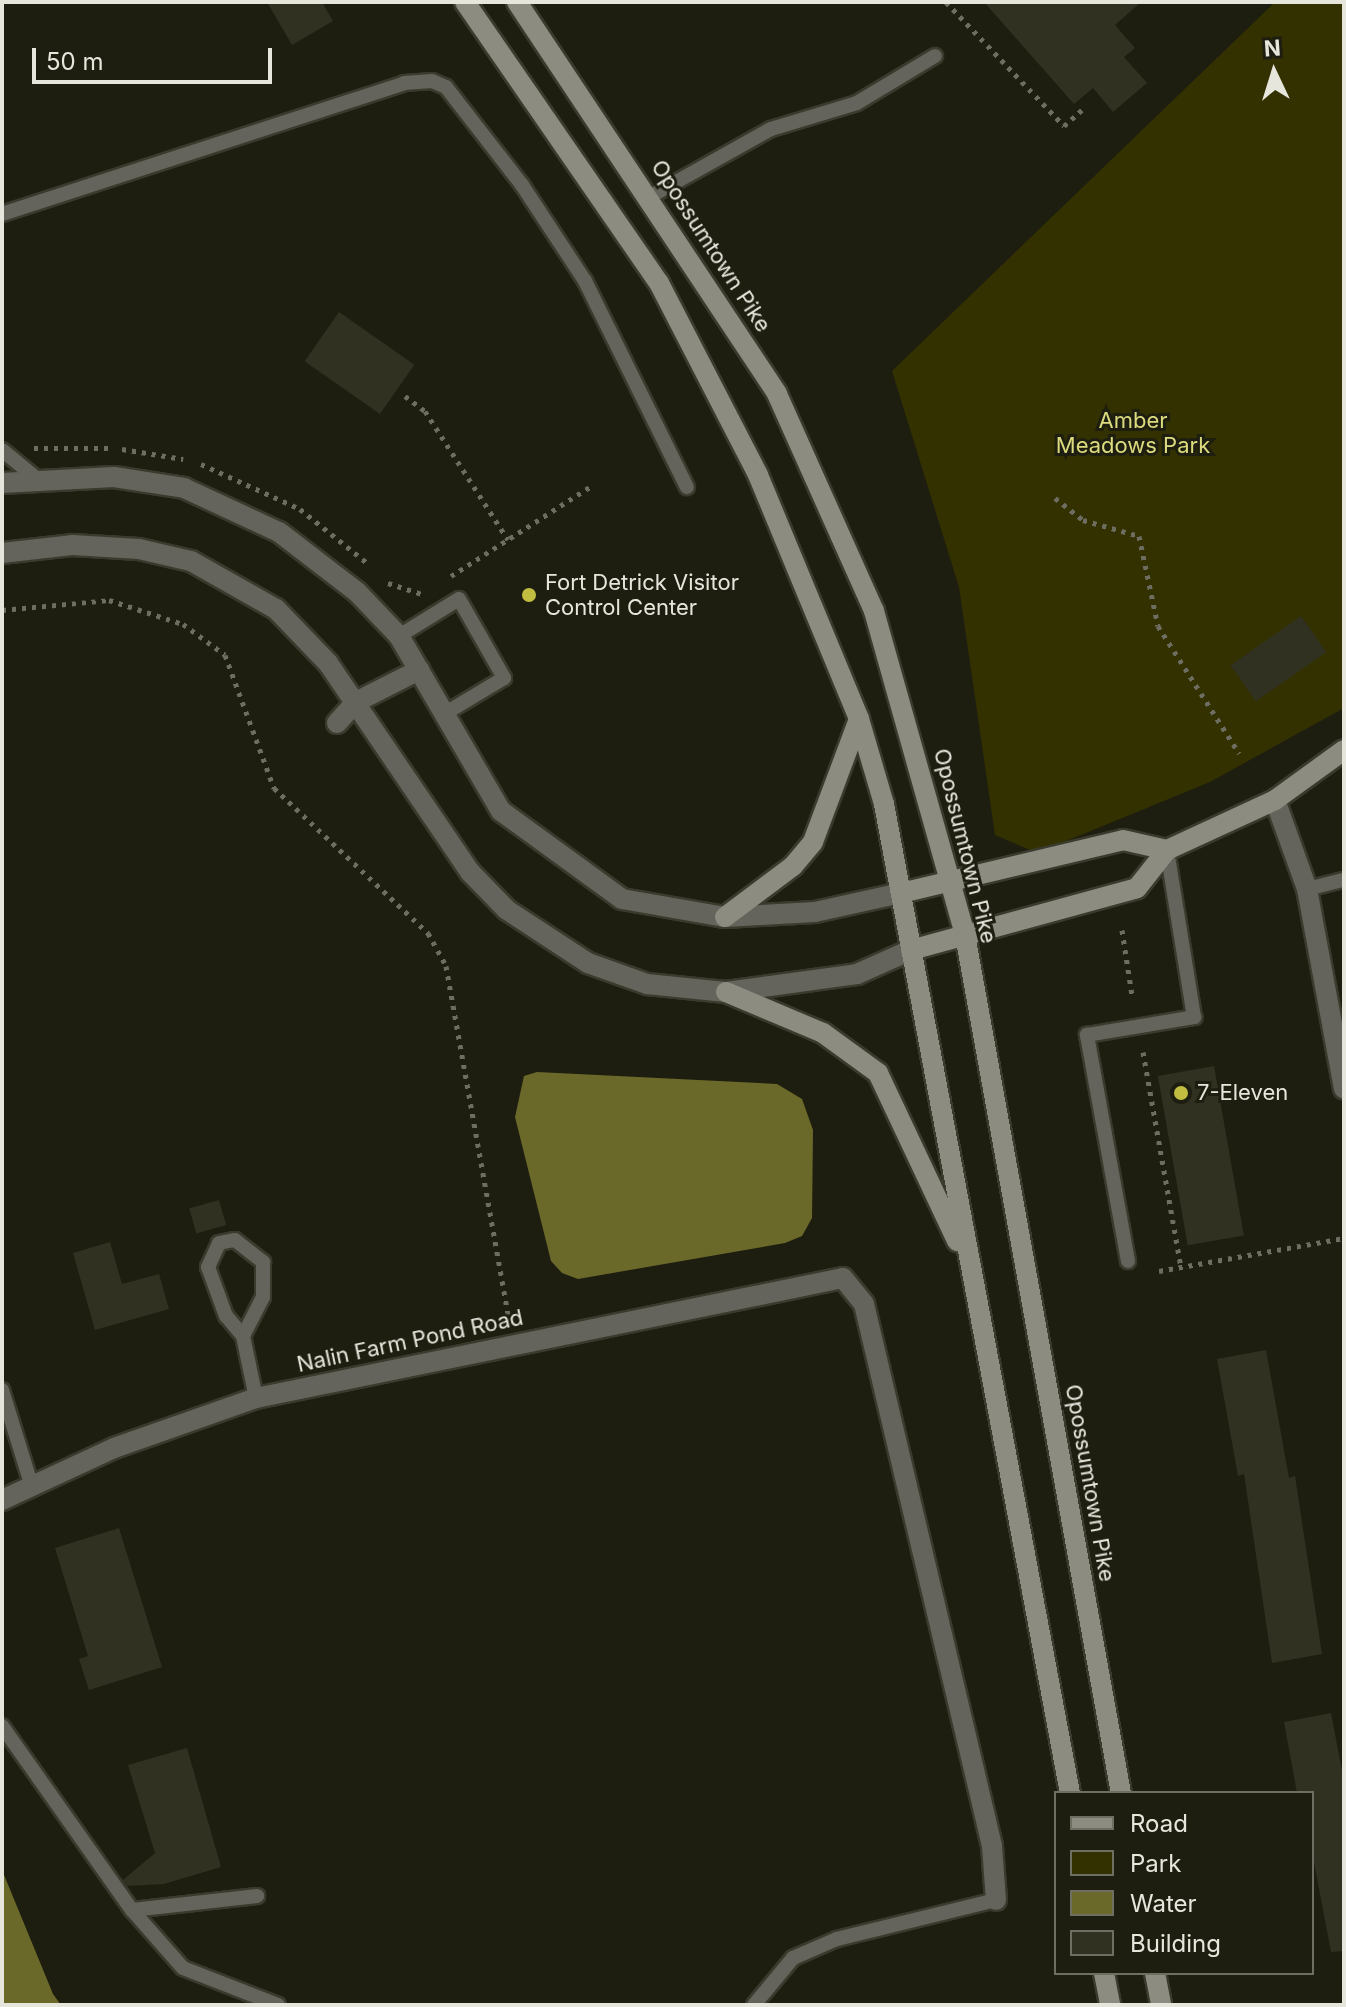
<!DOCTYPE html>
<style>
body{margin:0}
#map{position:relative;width:1346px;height:2007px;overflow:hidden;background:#1e1e10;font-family:Inter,sans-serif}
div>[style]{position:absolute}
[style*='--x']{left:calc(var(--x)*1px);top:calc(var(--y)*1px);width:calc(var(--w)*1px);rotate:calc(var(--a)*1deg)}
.green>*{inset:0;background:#333100}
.water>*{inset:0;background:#6b692a}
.building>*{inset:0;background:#313122;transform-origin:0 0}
.path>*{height:5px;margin-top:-2.5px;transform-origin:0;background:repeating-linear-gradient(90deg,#6d6d61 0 4px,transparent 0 10px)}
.roads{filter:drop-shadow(2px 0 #3a3a2d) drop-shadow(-2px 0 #3a3a2d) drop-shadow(0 2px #3a3a2d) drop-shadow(0 -2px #3a3a2d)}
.lane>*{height:14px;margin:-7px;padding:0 7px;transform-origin:7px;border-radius:7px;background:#64645c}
.street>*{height:20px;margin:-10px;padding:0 10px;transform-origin:10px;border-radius:10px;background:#64645c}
.secondary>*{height:20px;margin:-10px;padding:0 10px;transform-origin:10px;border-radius:10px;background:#8c8c81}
.dots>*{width:22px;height:22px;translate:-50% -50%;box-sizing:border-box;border:4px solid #1e1e10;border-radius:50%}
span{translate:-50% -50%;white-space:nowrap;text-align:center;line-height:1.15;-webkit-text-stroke:6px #1e1e10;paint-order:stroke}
.street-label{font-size:22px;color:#e6e6dd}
.park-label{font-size:22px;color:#dbda7e}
.poi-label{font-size:22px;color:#e6e6dd}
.left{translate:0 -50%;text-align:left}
.frame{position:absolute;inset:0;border:4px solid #e6e6dd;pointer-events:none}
.legend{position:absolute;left:1054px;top:1791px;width:260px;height:184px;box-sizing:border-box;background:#1e1e10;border:2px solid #6e6e62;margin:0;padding:10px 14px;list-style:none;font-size:24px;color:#e6e6dd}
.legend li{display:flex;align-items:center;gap:16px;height:40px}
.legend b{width:40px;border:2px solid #6e6e62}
.north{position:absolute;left:1234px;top:32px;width:80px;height:80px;-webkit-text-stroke:6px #1e1e10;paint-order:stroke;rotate:356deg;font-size:22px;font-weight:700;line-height:32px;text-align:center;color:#e6e6dd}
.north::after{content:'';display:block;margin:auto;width:28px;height:36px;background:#e6e6dd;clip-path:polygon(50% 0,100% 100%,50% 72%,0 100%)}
.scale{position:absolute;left:32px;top:48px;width:240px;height:36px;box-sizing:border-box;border:4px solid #e6e6dd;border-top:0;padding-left:10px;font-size:24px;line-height:28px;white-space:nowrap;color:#e6e6dd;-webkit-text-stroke:6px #1e1e10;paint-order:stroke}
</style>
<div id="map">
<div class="green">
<i style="clip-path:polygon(1275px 2px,1344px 2px,1344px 708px,1210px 782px,1037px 853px,995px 835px,959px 587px,892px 371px)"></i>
</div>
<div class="water">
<i style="clip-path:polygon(537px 1072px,777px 1084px,802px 1099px,813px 1130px,812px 1218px,802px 1236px,785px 1243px,578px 1279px,562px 1273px,551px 1261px,515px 1117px,524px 1076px)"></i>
<i style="clip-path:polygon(2px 1870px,53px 1994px,61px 2005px,2px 2005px)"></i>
</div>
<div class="building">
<i style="clip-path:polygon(267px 2px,322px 2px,333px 21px,292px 45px)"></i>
<i style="clip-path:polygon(984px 2px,1141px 2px,1115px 25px,1135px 48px,1124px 57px,1147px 83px,1113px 112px,1093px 88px,1074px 104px)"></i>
<i style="left:339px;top:312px;width:92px;height:60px;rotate:35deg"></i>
<i style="left:1301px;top:616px;width:44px;height:86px;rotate:55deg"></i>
<i style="left:1214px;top:1066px;width:172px;height:57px;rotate:80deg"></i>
<i style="left:219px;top:1200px;width:26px;height:31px;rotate:74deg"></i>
<i style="clip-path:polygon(110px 1242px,122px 1284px,159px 1274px,169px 1309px,95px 1330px,73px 1253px)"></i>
<i style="clip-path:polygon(1266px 1350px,1289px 1478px,1295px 1476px,1322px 1654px,1272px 1663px,1244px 1474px,1238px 1476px,1217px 1359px)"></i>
<i style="clip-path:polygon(119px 1528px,162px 1667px,89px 1690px,79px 1659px,88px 1656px,55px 1548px)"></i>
<i style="clip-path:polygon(1331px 1713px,1344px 1781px,1344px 1951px,1331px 1952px,1312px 1851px,1312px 1793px,1297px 1793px,1284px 1722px)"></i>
<i style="clip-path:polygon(187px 1748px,221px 1867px,164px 1884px,127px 1886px,123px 1880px,155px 1853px,128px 1765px)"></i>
</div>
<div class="path">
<i style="--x:946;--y:2;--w:171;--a:46.4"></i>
<i style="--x:1064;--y:126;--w:24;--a:-42"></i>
<i style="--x:405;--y:396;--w:25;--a:37"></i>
<i style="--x:425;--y:411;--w:153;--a:57.2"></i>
<i style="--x:34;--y:448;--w:78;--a:0"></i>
<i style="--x:122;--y:449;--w:62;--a:9.3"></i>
<i style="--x:201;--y:464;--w:109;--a:24.4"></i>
<i style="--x:300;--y:509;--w:85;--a:38.8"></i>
<i style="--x:1055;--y:498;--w:36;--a:38"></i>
<i style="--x:1083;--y:520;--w:58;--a:15.9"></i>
<i style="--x:1139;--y:536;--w:92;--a:78.1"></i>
<i style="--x:1158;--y:626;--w:151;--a:57.5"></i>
<i style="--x:451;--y:576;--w:166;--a:-32.7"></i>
<i style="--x:388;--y:583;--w:36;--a:18"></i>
<i style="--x:2;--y:610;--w:107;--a:-5.3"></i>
<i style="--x:109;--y:600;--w:78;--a:18"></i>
<i style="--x:183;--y:624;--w:52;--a:36.4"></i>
<i style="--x:225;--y:655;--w:142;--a:69.8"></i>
<i style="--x:274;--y:788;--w:212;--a:43.3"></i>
<i style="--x:428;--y:933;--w:38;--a:61"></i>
<i style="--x:446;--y:966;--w:360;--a:79.9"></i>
<i style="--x:1122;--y:930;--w:66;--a:81.3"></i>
<i style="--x:1143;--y:1052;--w:218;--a:80"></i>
<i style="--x:1159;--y:1271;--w:188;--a:-10.1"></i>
</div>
<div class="roads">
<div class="lane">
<i style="--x:651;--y:196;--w:137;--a:-29.2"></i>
<i style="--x:771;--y:129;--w:90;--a:-16.8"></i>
<i style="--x:857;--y:103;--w:91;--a:-31.1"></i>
<i style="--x:2;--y:214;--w:423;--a:-18"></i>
<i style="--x:404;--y:83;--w:28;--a:-4"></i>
<i style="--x:432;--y:81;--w:15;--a:23"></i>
<i style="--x:446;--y:87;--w:124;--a:52.2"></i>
<i style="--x:522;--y:185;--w:115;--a:56.7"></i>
<i style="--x:585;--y:281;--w:230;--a:63.7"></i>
<i style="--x:2;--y:450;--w:44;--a:39.5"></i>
<i style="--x:399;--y:636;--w:70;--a:-31.7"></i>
<i style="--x:459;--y:599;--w:91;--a:60.3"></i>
<i style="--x:504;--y:678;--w:70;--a:149"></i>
<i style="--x:1307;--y:889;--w:38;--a:-14"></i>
<i style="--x:1128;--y:1261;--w:230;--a:-100.3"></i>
<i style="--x:1087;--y:1035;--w:109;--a:-9.5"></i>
<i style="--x:1194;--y:1017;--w:169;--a:-99.2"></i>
<i style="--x:243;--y:1336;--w:26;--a:-130"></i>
<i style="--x:226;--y:1316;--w:52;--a:-110.2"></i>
<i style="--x:208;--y:1267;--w:26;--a:-65"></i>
<i style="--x:219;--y:1243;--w:16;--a:-11"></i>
<i style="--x:235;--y:1240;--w:36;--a:38"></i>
<i style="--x:263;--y:1262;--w:35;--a:90"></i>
<i style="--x:263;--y:1297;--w:44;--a:117.1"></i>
<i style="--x:243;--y:1336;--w:63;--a:78.2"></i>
<i style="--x:2;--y:1390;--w:102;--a:72.8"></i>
<i style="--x:2;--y:1726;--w:225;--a:54.8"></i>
<i style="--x:132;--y:1910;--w:77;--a:48.7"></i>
<i style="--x:183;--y:1968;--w:102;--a:21.3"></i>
<i style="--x:132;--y:1910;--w:126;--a:-6.4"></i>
<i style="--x:754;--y:2005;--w:61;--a:-50.3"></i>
<i style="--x:793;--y:1958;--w:48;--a:-23.4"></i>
<i style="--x:837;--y:1939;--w:164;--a:-13.8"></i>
</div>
<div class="street">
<i style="--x:2;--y:483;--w:112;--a:-3.1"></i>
<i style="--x:114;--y:477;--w:71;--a:8.9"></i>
<i style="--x:184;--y:488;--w:105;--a:24.9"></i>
<i style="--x:279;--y:532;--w:98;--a:37.6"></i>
<i style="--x:357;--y:592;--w:61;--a:46.3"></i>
<i style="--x:399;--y:636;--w:203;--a:59.8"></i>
<i style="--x:501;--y:811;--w:150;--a:36"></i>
<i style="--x:622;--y:899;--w:105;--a:9.9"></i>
<i style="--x:725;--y:917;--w:90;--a:-3.2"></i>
<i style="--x:815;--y:912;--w:88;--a:-12.5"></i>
<i style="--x:2;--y:553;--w:70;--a:-6.5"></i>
<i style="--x:72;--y:545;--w:67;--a:3.4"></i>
<i style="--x:139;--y:549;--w:53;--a:13"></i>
<i style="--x:191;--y:561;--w:98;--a:29.5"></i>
<i style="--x:276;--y:609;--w:75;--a:46.1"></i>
<i style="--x:328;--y:663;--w:253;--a:55.8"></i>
<i style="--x:470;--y:872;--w:53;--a:45.8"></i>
<i style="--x:507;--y:910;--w:97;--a:33.2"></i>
<i style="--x:588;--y:963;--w:63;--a:19.6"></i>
<i style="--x:647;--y:984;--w:79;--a:5.8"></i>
<i style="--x:726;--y:992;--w:132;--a:-7.8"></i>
<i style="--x:857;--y:974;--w:59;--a:-24"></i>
<i style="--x:337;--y:723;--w:28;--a:-48"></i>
<i style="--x:356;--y:702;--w:71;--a:-26.9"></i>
<i style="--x:1275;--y:800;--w:95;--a:70.2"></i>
<i style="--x:1307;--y:889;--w:203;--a:79.5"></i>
<i style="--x:2;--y:1500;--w:123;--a:-24.9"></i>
<i style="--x:114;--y:1448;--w:151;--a:-19.4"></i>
<i style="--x:256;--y:1398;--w:599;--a:-11.55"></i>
<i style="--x:843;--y:1278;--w:33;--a:51"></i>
<i style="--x:864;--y:1304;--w:557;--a:76.71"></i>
<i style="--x:992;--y:1846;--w:54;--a:85.8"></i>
</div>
<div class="secondary">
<i style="--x:465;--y:2;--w:341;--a:55.4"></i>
<i style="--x:659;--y:283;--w:216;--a:62.7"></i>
<i style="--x:758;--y:475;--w:264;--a:67.5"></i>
<i style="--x:859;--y:719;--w:89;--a:73.6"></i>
<i style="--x:884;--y:804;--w:1006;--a:79.35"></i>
<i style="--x:517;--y:2;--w:470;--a:56.4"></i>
<i style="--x:777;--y:394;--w:238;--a:65.9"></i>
<i style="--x:874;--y:611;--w:337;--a:74.3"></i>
<i style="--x:965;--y:935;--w:872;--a:79.7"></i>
<i style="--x:901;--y:893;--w:228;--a:-13.4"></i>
<i style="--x:1123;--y:840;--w:45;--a:12.8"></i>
<i style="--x:725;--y:917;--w:85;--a:-36.9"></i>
<i style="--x:793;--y:866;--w:31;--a:-50"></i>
<i style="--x:813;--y:842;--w:131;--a:-69.5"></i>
<i style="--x:911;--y:950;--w:234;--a:-15.3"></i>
<i style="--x:1137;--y:888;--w:48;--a:-51.7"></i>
<i style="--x:1167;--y:850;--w:119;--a:-24.8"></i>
<i style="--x:1275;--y:800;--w:85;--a:-35.9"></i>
<i style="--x:726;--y:992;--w:105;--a:22.9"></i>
<i style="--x:823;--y:1033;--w:68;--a:36"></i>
<i style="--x:878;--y:1073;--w:186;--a:64.8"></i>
<i style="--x:1104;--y:1973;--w:33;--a:79"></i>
<i style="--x:1155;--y:1973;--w:33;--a:79"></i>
</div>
</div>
<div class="dots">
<i style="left:529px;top:595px;background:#c1bd40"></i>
<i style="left:1181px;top:1093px;background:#c1bd40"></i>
</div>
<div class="street-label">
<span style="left:711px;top:246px;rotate:57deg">Opossumtown Pike</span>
<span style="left:965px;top:846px;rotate:76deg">Opossumtown Pike</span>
<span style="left:410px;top:1341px;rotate:-12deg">Nalin Farm Pond Road</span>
<span style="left:1090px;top:1483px;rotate:80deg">Opossumtown Pike</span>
</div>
<div class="park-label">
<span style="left:1133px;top:433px">Amber<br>Meadows Park</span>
</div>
<div class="poi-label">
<span class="left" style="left:545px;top:595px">Fort Detrick Visitor<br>Control Center</span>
<span class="left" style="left:1197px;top:1093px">7-Eleven</span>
</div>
<div class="frame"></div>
<ul class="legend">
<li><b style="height:10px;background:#8c8c81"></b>Road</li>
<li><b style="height:22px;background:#333100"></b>Park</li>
<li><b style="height:22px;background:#6b692a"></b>Water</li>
<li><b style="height:22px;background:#313122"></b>Building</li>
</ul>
<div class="north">N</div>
<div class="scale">50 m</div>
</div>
